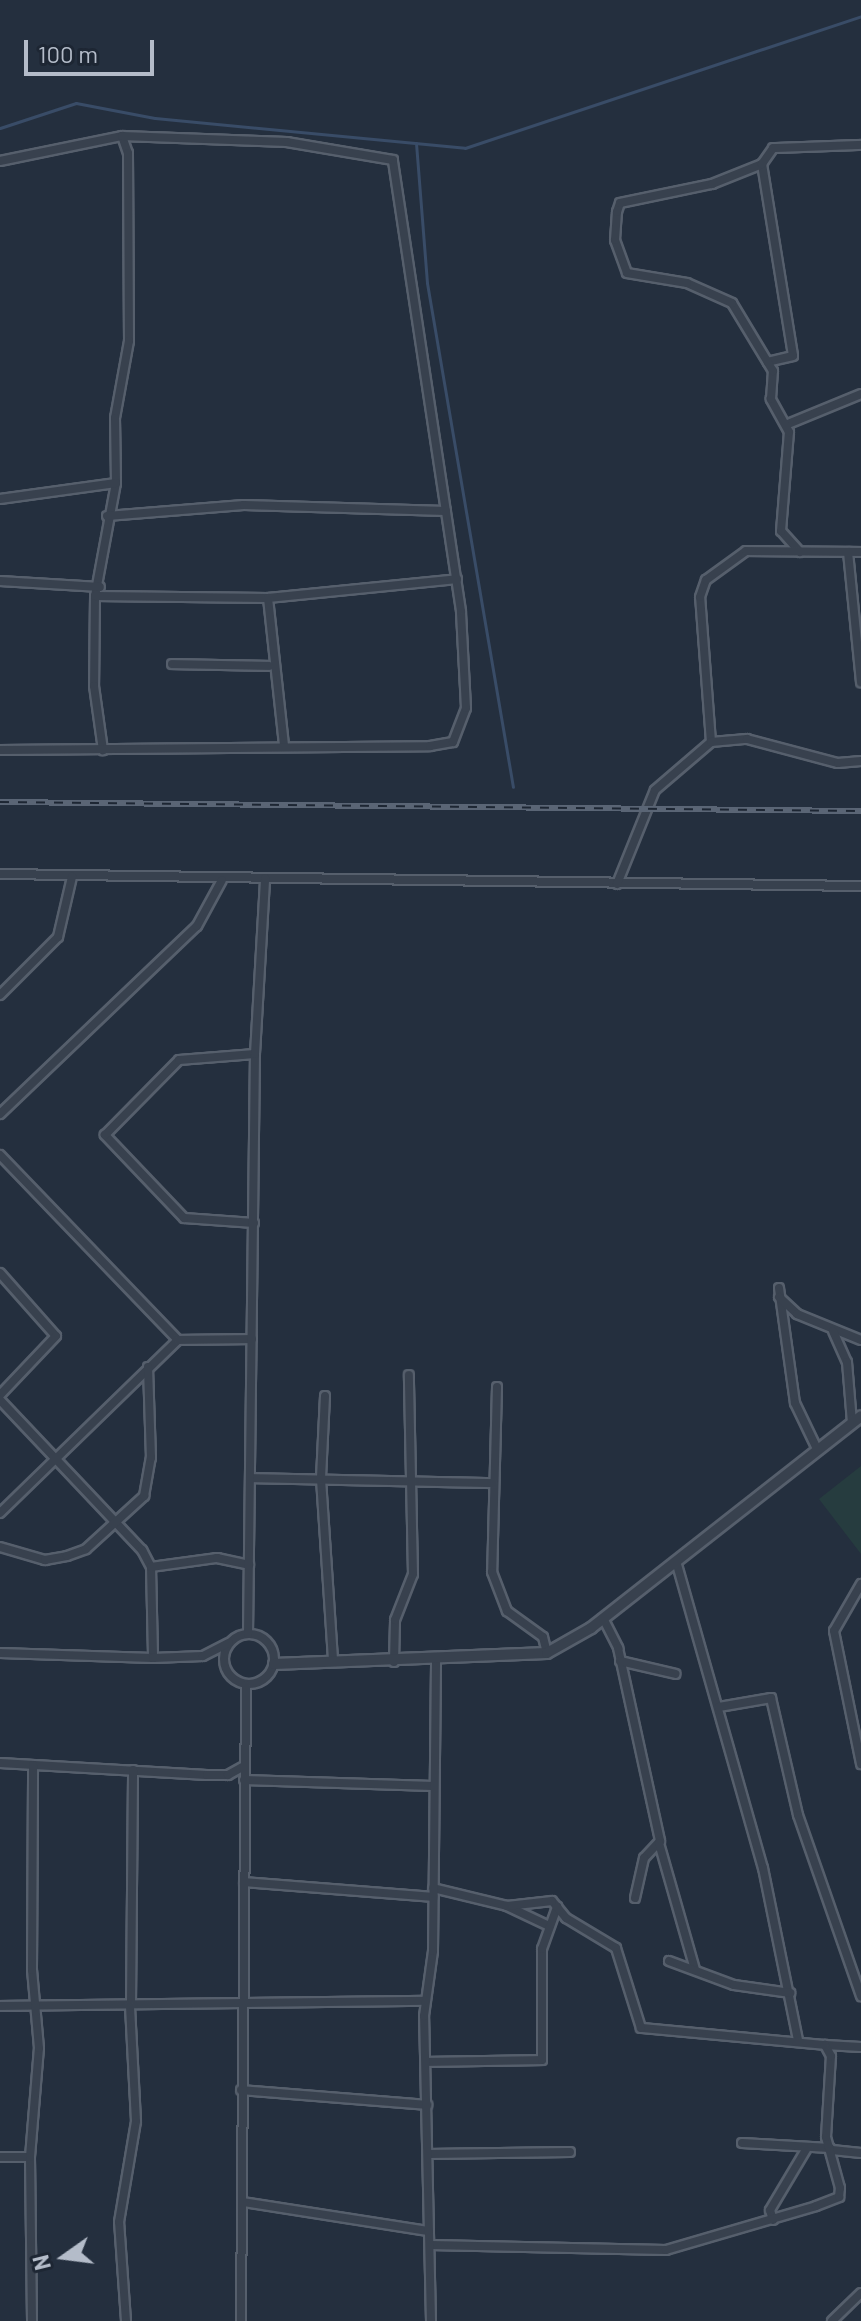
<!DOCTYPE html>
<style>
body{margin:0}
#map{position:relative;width:861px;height:2321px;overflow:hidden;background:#242f3e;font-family:Barlow,sans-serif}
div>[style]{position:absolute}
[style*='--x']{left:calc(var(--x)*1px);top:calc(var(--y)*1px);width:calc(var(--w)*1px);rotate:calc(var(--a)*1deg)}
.green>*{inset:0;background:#263c3f}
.stream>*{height:3px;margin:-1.5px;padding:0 1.5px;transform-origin:1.5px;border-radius:1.5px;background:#394c67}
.roads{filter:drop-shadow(2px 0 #565f6c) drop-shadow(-2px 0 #565f6c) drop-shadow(0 2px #565f6c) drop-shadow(0 -2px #565f6c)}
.minor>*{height:8px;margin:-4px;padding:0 4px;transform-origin:4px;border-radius:4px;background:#38414e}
.minor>.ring{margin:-4px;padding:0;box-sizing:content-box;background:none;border:8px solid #38414e;border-radius:50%}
.tertiary>*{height:10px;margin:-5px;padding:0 5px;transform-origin:5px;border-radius:5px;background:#38414e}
.rail>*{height:6px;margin-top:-3px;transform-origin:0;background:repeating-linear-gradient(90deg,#1d2633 0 9px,#5a6575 0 18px);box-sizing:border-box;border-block:2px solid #5a6575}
span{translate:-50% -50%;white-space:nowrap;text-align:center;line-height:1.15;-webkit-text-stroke:8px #1d2633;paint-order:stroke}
.north{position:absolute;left:24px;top:2217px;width:80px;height:80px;-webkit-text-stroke:6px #1d2633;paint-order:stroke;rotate:256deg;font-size:22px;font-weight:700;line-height:32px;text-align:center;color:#b4bcc9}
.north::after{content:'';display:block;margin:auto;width:28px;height:36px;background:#b4bcc9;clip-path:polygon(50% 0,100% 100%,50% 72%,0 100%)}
.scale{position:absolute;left:24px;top:40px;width:130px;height:36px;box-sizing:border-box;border:4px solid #b4bcc9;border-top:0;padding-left:10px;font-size:24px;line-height:28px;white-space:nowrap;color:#b4bcc9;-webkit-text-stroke:6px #1d2633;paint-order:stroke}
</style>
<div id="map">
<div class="green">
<i style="clip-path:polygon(861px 1466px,861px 1554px,819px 1499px)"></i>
</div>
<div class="stream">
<i style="--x:0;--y:128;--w:80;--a:-18.2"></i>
<i style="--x:76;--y:103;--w:80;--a:10.8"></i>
<i style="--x:155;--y:118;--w:311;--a:5.5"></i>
<i style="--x:465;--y:148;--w:417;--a:-18.4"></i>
<i style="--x:416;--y:143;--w:140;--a:85.5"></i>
<i style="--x:427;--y:283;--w:511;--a:80.32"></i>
</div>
<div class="roads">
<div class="minor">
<i style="--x:0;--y:161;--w:125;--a:-11.6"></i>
<i style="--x:122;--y:136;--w:18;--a:71"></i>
<i style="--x:128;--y:153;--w:188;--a:89.7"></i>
<i style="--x:129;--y:341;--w:78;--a:100.3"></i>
<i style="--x:115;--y:418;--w:65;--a:89.1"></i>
<i style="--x:116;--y:483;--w:115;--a:100.5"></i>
<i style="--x:95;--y:596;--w:90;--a:90.6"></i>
<i style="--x:94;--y:686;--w:65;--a:82"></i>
<i style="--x:762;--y:164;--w:194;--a:80.8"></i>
<i style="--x:793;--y:356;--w:26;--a:167"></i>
<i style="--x:788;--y:424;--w:79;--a:-22.3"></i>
<i style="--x:0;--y:499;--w:117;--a:-7.9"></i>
<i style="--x:107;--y:516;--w:137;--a:-4.6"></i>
<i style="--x:244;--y:505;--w:202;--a:1.7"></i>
<i style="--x:800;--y:552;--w:28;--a:-132"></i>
<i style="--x:781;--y:531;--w:99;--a:-85.4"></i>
<i style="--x:789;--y:432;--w:38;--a:-119"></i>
<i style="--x:771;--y:399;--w:28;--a:-86"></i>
<i style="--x:773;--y:371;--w:79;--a:-121.1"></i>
<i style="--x:732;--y:303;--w:49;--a:-156"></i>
<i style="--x:687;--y:283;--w:61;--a:-170.5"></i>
<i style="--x:627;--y:273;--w:35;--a:-110"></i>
<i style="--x:615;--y:240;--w:28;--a:-86"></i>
<i style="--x:617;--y:212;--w:9;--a:-72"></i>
<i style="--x:620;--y:203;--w:94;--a:-11.7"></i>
<i style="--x:712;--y:184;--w:54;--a:-21.8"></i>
<i style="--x:762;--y:164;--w:19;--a:-55"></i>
<i style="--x:773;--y:148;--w:88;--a:-2"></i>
<i style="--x:848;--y:552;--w:131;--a:84.3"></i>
<i style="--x:0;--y:581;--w:100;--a:3.4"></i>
<i style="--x:95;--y:596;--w:173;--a:0.7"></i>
<i style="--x:268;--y:598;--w:190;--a:-5.7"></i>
<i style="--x:268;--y:598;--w:148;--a:83.8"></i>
<i style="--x:172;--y:664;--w:97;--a:1.2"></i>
<i style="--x:711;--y:742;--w:145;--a:-94.3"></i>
<i style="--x:700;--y:597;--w:18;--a:-71"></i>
<i style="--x:706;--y:580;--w:49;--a:-35.9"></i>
<i style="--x:746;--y:551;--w:115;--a:0.5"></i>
<i style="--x:0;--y:750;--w:430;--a:-0.5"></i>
<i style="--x:430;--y:746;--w:23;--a:-10"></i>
<i style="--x:453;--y:742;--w:36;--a:-69"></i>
<i style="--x:466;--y:708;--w:97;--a:-93"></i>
<i style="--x:461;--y:611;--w:456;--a:-98.6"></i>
<i style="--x:393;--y:160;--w:108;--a:-170.4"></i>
<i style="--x:287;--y:142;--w:165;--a:-177.9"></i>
<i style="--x:0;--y:874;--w:861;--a:0.8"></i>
<i style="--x:617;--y:884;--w:101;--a:-68"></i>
<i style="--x:655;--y:790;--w:74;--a:-40.6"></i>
<i style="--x:711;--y:742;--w:36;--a:-5"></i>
<i style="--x:747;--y:739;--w:94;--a:14.8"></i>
<i style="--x:838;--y:763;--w:23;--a:-5"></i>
<i style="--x:0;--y:995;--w:82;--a:-45"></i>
<i style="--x:58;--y:937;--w:62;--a:-76.9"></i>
<i style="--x:0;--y:1114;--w:272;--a:-43.7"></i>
<i style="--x:197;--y:926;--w:52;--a:-61.5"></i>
<i style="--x:0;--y:1155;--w:257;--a:46.1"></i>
<i style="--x:254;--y:1223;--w:70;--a:-175.9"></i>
<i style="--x:184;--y:1218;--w:115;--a:-133.6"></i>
<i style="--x:105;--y:1135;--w:105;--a:-45.4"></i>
<i style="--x:179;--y:1060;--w:76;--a:-4.5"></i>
<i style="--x:0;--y:1273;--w:84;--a:48.4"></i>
<i style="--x:56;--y:1336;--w:81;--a:133.5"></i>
<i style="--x:779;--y:1288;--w:116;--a:82.1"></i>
<i style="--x:795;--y:1403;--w:53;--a:64.4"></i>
<i style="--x:779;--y:1297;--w:25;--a:43"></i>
<i style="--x:797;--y:1314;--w:69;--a:22.1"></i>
<i style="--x:833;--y:1331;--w:34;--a:66"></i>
<i style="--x:847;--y:1362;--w:61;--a:85.3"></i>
<i style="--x:497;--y:1387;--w:185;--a:91.5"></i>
<i style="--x:492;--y:1572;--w:42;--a:69"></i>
<i style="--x:507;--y:1611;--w:44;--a:35.8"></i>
<i style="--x:543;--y:1637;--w:16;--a:76"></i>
<i style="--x:325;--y:1396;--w:83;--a:92.8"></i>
<i style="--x:321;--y:1479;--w:183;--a:86.2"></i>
<i style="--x:0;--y:1400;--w:207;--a:46.6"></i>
<i style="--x:142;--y:1550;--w:19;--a:62"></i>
<i style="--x:151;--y:1567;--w:91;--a:88.7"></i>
<i style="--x:250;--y:1478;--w:244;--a:1.2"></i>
<i style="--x:0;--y:1513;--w:248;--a:-44.2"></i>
<i style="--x:178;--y:1340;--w:74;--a:-0.8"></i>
<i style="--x:0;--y:1547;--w:47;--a:16.1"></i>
<i style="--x:45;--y:1560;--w:22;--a:-10"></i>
<i style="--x:67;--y:1556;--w:20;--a:-20"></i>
<i style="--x:86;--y:1549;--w:79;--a:-42.4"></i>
<i style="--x:144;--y:1496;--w:39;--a:-80"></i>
<i style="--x:151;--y:1458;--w:91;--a:-91.9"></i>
<i style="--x:676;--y:1561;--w:319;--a:74.2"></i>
<i style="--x:763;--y:1868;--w:176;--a:78.5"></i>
<i style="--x:151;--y:1567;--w:67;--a:-7.8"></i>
<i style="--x:217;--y:1558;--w:33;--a:12"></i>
<i style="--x:861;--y:1584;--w:54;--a:119.9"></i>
<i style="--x:834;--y:1631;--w:136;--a:78.5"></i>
<i style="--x:603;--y:1618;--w:34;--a:63"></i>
<i style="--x:618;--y:1648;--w:198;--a:77.7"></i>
<i style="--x:660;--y:1841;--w:23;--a:133"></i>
<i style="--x:644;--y:1858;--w:41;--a:102.7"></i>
<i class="ring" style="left:224px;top:1634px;width:42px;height:42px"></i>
<i style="--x:248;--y:1634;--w:580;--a:-89.31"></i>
<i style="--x:255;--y:1054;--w:176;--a:-86.7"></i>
<i style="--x:0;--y:1653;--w:153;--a:1.9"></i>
<i style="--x:153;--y:1658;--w:50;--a:-2.3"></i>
<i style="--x:203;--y:1656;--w:29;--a:-27"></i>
<i style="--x:620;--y:1661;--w:57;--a:13.1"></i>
<i style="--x:394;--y:1662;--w:42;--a:-88.6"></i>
<i style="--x:395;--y:1620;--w:49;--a:-68.6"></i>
<i style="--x:413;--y:1574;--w:199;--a:-91.2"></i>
<i style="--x:719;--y:1707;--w:53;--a:-9.8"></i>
<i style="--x:771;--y:1698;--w:120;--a:77"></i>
<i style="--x:798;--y:1815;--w:192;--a:70.8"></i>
<i style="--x:0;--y:1763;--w:207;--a:3.3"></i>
<i style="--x:207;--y:1775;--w:21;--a:0"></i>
<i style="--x:228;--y:1775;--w:18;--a:-29"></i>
<i style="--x:244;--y:1780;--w:189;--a:1.8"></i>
<i style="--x:659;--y:1843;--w:131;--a:74.1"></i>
<i style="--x:244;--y:1882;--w:190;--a:4.5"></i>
<i style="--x:507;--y:1906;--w:47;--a:25.5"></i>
<i style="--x:669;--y:1961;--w:69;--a:20.3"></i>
<i style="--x:734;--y:1985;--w:57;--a:8.1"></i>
<i style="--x:131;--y:2005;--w:235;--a:-89.5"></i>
<i style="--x:0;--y:2006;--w:425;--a:-0.7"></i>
<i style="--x:825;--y:2045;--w:36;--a:3"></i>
<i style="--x:427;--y:2062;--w:115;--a:-1"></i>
<i style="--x:542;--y:2060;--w:111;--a:-90"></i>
<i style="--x:542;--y:1949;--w:45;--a:-70.3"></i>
<i style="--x:241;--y:2090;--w:187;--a:4.6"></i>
<i style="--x:742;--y:2143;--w:88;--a:3.3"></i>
<i style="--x:832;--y:2150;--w:29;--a:6"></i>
<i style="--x:428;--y:2154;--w:142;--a:-0.8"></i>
<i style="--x:0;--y:2157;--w:30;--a:0"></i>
<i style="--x:243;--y:2202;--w:188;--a:8.9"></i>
<i style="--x:773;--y:2220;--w:10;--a:-107"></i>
<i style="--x:770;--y:2210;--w:72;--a:-59.2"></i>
<i style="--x:430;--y:2245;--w:236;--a:1.2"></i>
<i style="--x:666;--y:2250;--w:156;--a:-16.3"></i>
<i style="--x:816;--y:2206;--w:25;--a:-21"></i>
<i style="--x:839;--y:2197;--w:9;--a:-84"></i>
<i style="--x:840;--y:2188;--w:53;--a:-105.4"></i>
<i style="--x:826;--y:2137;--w:81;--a:-86.5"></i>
<i style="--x:831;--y:2056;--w:13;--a:-119"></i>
<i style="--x:825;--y:2045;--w:185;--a:-174.7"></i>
<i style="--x:641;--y:2028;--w:84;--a:-107.4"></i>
<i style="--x:616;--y:1948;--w:58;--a:-149"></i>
<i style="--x:566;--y:1918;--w:22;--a:-129"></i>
<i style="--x:552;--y:1901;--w:45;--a:173.7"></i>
<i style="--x:507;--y:1906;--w:76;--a:-166.3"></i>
<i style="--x:32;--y:2321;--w:164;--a:-90.7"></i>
<i style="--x:30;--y:2157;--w:109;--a:-85.3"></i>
<i style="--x:39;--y:2048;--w:78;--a:-95.1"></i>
<i style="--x:32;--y:1970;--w:205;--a:-89.7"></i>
<i style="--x:126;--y:2321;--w:99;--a:-94"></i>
<i style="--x:119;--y:2222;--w:102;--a:-80.4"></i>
<i style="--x:136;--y:2121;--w:116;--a:-93"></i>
<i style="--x:241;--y:2321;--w:636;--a:-89.55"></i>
<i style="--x:431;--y:2321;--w:305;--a:-91.3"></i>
<i style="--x:424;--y:2016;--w:66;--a:-82.1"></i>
<i style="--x:433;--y:1951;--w:289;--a:-89.4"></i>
<i style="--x:832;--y:2321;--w:40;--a:-44"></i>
</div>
<div class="tertiary">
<i style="--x:274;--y:1664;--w:273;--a:-2.3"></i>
<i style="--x:547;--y:1653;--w:51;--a:-29.6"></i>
<i style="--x:591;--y:1628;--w:343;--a:-38.1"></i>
</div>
</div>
<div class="rail">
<i style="--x:0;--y:802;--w:861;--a:0.6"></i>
</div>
<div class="north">N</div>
<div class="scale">100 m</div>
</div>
